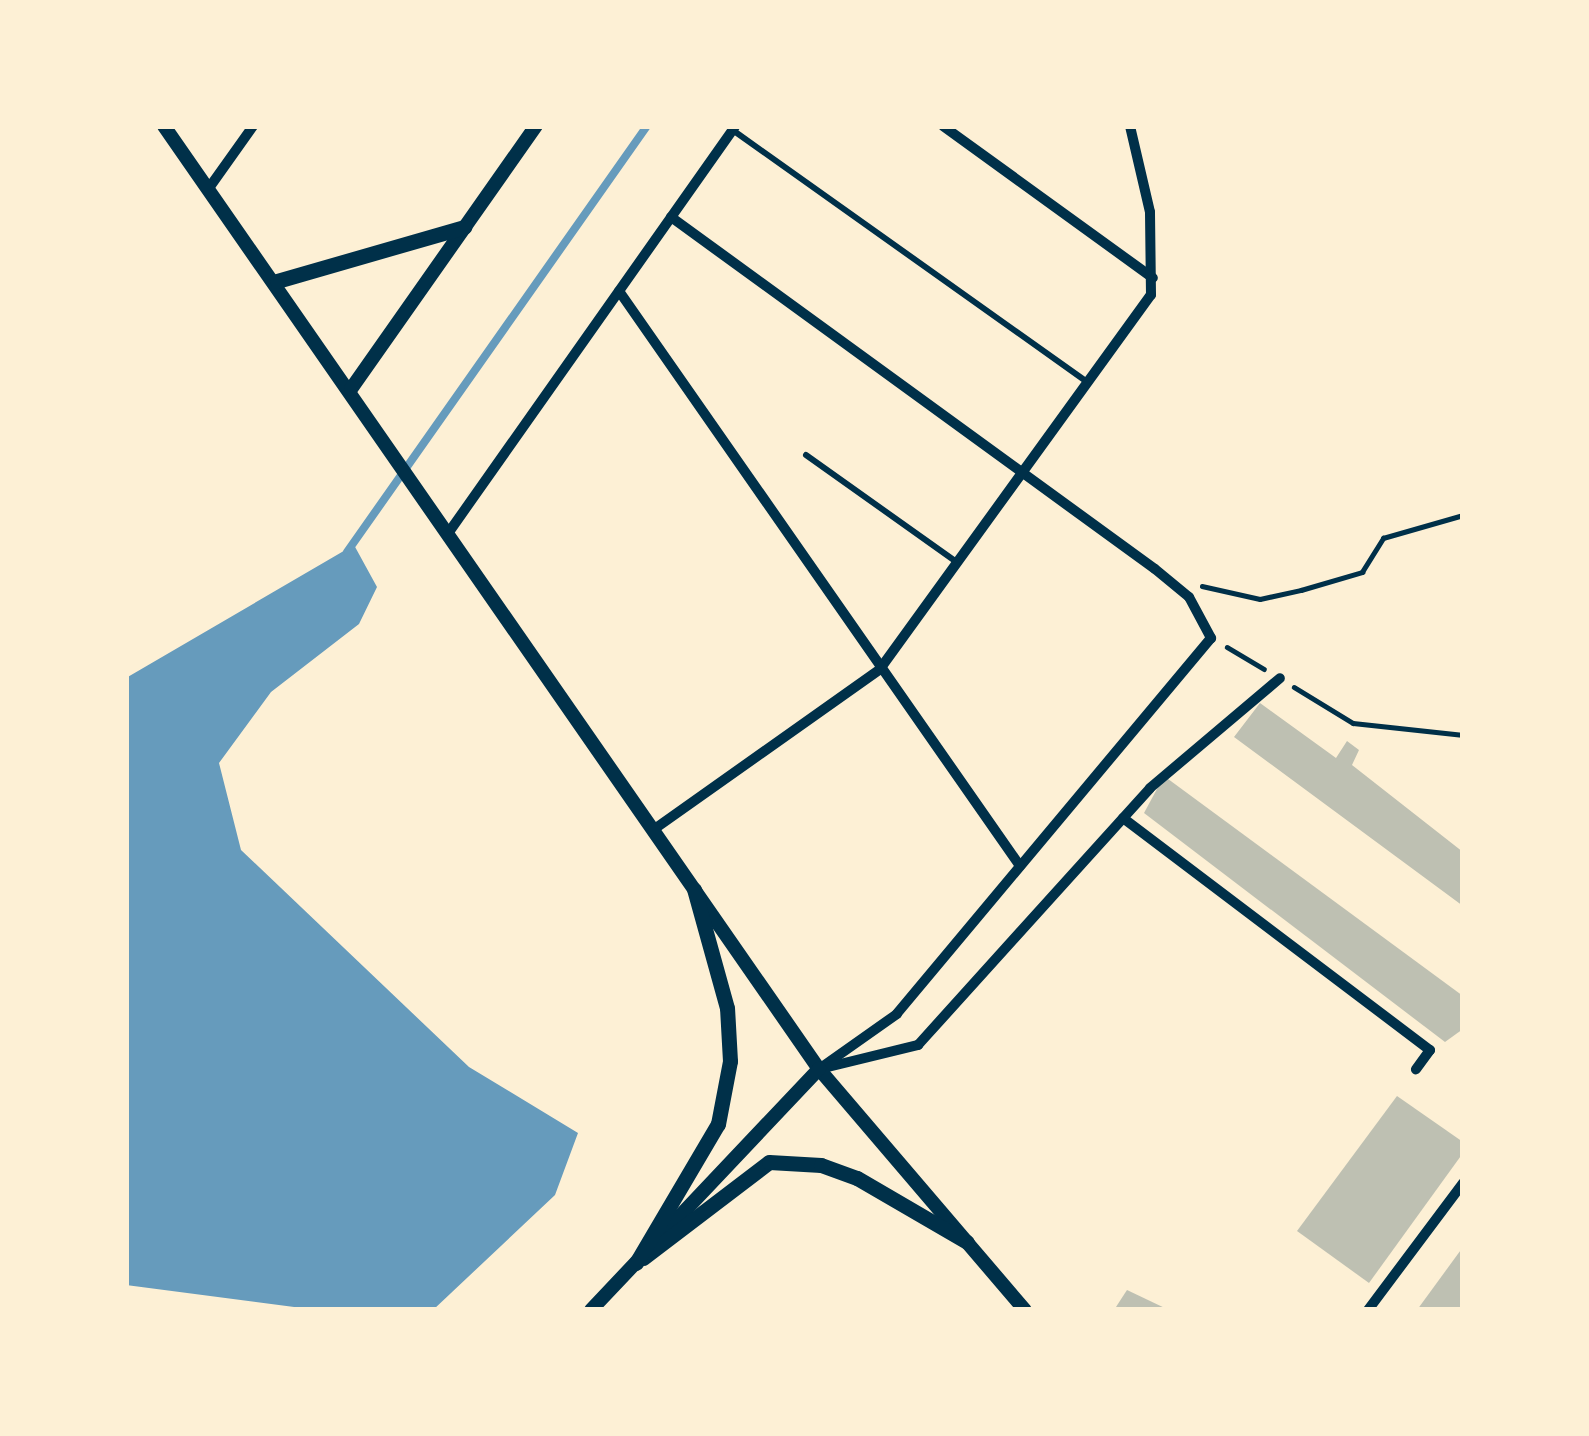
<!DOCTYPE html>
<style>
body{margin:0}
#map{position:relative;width:1589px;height:1436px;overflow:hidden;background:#fdf0d5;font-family:Quicksand,sans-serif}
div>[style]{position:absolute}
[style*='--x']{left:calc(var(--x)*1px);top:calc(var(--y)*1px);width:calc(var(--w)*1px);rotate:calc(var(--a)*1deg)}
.water>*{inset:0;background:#669bbc}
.stream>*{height:8px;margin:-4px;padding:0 4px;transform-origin:4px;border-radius:4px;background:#669bbc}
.building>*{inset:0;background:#bec0b2}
.path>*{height:4.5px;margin:-2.25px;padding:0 2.25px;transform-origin:2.25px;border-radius:2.25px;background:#003049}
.service>*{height:6px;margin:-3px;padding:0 3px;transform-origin:3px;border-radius:3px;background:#003049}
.minor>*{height:10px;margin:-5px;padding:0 5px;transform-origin:5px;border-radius:5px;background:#003049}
.tertiary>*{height:14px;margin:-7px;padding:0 7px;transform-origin:7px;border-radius:7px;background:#003049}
.secondary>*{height:15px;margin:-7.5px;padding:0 7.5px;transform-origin:7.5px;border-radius:7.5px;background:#003049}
span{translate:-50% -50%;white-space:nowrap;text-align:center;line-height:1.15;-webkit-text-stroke:9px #fdf0d5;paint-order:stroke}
.frame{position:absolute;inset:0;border:129px solid #fdf0d5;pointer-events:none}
</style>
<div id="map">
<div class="water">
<i style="clip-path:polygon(354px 545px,377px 587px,359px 624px,271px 692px,219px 763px,241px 850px,469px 1067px,578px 1133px,555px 1195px,433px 1310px,317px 1310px,126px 1285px,126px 678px)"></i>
</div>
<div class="stream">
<i style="--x:347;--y:552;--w:521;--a:-54.85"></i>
</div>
<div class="building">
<i style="clip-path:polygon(1260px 703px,1336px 758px,1347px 741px,1359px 750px,1352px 765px,1463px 852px,1463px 906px,1234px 737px)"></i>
<i style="clip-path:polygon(1164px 776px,1463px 996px,1463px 1029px,1445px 1042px,1144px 813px)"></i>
<i style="clip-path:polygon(1397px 1096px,1463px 1142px,1463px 1153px,1369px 1283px,1297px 1231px)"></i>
<i style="clip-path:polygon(1463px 1247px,1463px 1310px,1417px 1310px)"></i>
<i style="clip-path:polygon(1127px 1290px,1169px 1310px,1114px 1310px)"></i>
</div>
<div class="path">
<i style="--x:1202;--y:586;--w:59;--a:12.6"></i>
<i style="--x:1260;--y:599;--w:42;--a:-12.4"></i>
<i style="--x:1301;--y:590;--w:64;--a:-16.4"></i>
<i style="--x:1362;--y:572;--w:40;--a:-58"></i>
<i style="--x:1383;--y:538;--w:83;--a:-16"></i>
<i style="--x:1227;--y:647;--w:43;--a:30.7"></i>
<i style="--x:1294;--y:687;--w:69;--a:31.4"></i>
<i style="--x:1353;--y:723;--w:111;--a:6.2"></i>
</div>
<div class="service">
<i style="--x:734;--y:131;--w:435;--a:35.4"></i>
<i style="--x:806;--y:455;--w:186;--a:35.4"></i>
</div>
<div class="minor">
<i style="--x:943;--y:126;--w:259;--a:35.9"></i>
<i style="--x:209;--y:188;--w:76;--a:-54.6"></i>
<i style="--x:671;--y:217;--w:598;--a:36.03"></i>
<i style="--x:1155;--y:569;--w:44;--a:39.5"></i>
<i style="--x:1189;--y:597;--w:47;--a:61.8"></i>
<i style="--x:1211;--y:638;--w:490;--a:129.9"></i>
<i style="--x:897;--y:1014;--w:95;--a:144.8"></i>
<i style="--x:619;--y:291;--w:701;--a:55.11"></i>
<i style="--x:449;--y:532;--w:497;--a:-54.8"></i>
<i style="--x:1123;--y:818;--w:385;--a:37.1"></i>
<i style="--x:1430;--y:1050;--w:24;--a:126"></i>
<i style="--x:653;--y:830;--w:278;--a:-35.3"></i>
<i style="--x:880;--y:669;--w:462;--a:-54.1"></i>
<i style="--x:1151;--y:295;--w:83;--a:-90.7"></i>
<i style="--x:1150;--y:212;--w:88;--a:-103.1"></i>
<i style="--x:828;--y:1067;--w:93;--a:-13.7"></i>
<i style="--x:918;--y:1045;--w:346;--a:-47.9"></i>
<i style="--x:1150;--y:788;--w:170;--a:-40.2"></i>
<i style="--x:1368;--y:1310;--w:159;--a:-53.2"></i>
</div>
<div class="tertiary">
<i style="--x:164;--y:126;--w:1148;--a:55.22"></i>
<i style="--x:819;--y:1069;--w:317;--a:49.5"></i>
<i style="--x:351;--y:389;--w:322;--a:-54.9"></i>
<i style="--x:591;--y:1310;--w:332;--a:-46.6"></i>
</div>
<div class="secondary">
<i style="--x:277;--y:281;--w:195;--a:-16.1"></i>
<i style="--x:643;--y:1258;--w:158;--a:-37.3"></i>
<i style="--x:769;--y:1162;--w:52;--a:3.3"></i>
<i style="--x:821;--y:1165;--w:38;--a:20"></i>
<i style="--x:857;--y:1178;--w:127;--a:30.2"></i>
<i style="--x:636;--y:1263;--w:161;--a:-59.5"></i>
<i style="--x:718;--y:1124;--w:64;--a:-79.2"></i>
<i style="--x:730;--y:1061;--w:53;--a:-93.2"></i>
<i style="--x:727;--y:1008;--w:123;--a:-105.5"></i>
</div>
<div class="frame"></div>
</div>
